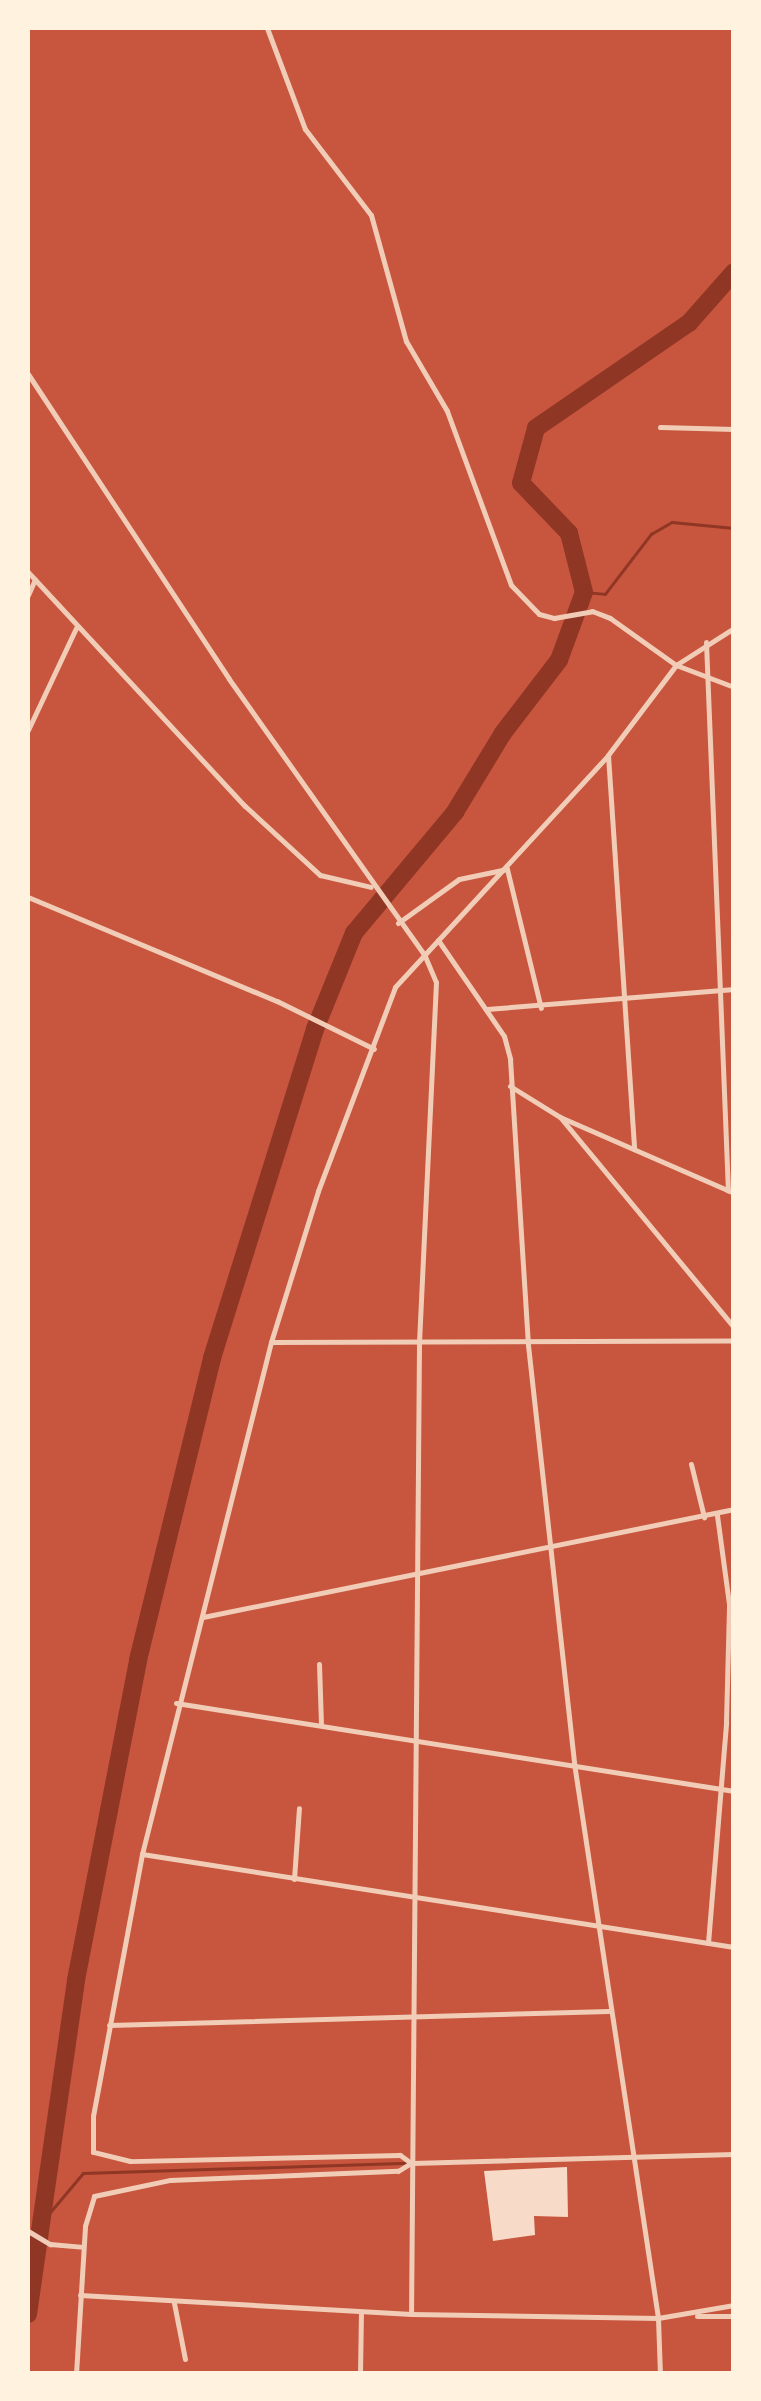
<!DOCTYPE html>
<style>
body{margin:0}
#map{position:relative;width:761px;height:2401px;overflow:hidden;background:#c8553d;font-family:"Fira Sans Condensed",sans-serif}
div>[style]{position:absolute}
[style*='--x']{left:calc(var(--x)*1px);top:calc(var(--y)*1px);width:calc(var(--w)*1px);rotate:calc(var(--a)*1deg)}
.stream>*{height:2.5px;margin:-1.25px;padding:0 1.25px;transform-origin:1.25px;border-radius:1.25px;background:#8f3625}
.river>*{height:18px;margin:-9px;padding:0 9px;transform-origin:9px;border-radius:9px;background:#8f3625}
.building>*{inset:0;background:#f7dbc8}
.minor>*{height:5px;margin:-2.5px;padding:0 2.5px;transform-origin:2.5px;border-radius:2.5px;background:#f1ccb7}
span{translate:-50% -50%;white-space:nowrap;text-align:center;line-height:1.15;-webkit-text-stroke:9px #fff3e0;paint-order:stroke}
.frame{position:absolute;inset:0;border:30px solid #fff3e0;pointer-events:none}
</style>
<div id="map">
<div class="stream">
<i style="--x:584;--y:592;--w:21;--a:5"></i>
<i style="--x:605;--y:594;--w:76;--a:-52.5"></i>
<i style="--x:651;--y:534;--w:24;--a:-30"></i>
<i style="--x:672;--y:522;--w:62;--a:5.5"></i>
<i style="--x:46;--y:2217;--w:57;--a:-49.9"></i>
<i style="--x:83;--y:2173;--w:326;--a:-1.8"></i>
</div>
<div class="river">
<i style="--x:28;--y:2314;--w:337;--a:-81.8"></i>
<i style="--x:76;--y:1980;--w:326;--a:-79"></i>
<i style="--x:138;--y:1660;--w:311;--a:-76.2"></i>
<i style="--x:212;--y:1358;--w:345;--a:-72.6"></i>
<i style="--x:315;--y:1029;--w:104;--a:-67.9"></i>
<i style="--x:354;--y:933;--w:158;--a:-50.1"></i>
<i style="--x:455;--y:812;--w:92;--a:-58.7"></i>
<i style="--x:503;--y:733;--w:92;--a:-52.5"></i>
<i style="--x:559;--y:660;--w:72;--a:-69.8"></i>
<i style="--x:584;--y:592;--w:61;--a:-104.3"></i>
<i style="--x:569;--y:533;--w:69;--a:-133.8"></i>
<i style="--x:521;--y:483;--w:57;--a:-74.7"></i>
<i style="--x:536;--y:428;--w:186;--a:-34.5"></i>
<i style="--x:689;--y:323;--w:68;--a:-48.6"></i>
</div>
<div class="building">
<i style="clip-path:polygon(567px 2167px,568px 2217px,534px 2216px,535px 2235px,493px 2241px,484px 2171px)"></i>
</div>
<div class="minor">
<i style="--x:267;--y:28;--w:108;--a:69.4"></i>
<i style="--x:305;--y:129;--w:108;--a:52.5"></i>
<i style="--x:371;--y:215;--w:131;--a:74.5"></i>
<i style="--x:406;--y:341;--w:81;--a:59.6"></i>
<i style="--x:447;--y:411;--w:185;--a:69.8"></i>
<i style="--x:511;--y:585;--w:40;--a:46"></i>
<i style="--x:539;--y:614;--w:16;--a:15"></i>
<i style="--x:554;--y:618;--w:39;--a:-10"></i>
<i style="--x:592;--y:611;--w:19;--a:21"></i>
<i style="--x:610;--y:618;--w:81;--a:35.5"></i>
<i style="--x:676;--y:665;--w:62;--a:20.8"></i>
<i style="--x:28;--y:374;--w:365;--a:56.6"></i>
<i style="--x:229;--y:679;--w:337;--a:54.7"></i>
<i style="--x:424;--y:954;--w:30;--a:67"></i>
<i style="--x:436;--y:982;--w:363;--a:92.7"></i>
<i style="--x:419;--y:1345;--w:969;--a:90.47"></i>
<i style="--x:660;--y:427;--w:74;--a:1.5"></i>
<i style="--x:28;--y:572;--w:319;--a:47.2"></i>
<i style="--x:245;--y:806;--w:102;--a:42.6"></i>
<i style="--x:320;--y:875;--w:52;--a:13.2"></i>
<i style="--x:28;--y:595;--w:17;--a:-66"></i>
<i style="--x:706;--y:642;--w:549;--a:87.71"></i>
<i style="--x:28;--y:730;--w:113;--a:-64.8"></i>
<i style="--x:608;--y:755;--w:395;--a:86.2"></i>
<i style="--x:28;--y:897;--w:270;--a:22.7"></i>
<i style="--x:277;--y:1001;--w:108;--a:26.3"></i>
<i style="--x:398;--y:923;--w:75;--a:-35.8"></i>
<i style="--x:459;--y:879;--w:49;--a:-11.8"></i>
<i style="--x:507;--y:869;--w:143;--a:76.3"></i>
<i style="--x:438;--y:940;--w:116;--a:55.5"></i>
<i style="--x:504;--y:1036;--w:24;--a:75"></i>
<i style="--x:510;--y:1059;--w:287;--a:86.4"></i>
<i style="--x:528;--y:1345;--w:421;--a:83.7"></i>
<i style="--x:574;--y:1763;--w:561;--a:81.39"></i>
<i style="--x:658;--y:2318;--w:56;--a:88"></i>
<i style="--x:487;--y:1009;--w:248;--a:-4.6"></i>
<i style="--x:510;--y:1086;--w:59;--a:31.8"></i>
<i style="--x:560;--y:1117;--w:190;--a:23.6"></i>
<i style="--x:560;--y:1117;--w:273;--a:50.4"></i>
<i style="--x:271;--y:1342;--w:463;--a:-0.2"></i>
<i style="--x:691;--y:1464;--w:55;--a:76.2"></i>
<i style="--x:203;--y:1617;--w:542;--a:-11.5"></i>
<i style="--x:319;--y:1664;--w:59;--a:88.1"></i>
<i style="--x:176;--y:1703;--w:565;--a:8.96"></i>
<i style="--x:142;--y:1854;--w:599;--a:8.93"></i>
<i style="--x:294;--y:1879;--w:71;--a:-86"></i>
<i style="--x:708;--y:1943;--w:222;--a:-85.3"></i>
<i style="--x:726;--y:1722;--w:118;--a:-88.5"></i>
<i style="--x:729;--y:1604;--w:90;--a:-97.7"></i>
<i style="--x:109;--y:2025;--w:500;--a:-1.6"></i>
<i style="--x:411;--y:2163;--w:14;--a:-144"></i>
<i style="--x:400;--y:2155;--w:270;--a:178.7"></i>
<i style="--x:130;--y:2161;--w:38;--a:-166"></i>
<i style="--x:93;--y:2152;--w:36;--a:-90"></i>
<i style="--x:93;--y:2116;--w:267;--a:-79.4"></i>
<i style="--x:142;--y:1854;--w:528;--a:-75.86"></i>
<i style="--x:271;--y:1342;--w:158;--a:-72.7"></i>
<i style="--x:318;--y:1191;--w:218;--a:-69.3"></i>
<i style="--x:395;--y:987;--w:315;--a:-47.4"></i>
<i style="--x:608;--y:755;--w:113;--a:-52.9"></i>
<i style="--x:676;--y:665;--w:69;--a:-32.5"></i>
<i style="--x:412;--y:2163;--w:322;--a:-1.6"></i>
<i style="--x:28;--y:2231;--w:26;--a:31"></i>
<i style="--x:50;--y:2244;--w:33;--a:5"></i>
<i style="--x:80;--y:2295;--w:332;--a:3.3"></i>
<i style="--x:411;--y:2314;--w:247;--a:0.9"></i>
<i style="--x:658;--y:2318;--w:77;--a:-9.7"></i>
<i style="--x:174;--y:2303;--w:57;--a:78.9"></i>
<i style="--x:697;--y:2316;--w:37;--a:0"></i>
<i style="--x:76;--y:2374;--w:148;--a:-86.5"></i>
<i style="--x:85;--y:2226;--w:31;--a:-73"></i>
<i style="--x:94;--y:2196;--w:78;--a:-11.9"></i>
<i style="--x:170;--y:2180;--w:228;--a:-2.3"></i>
<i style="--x:398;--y:2171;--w:15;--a:-32"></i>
<i style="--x:360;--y:2374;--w:62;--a:-89.1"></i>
</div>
<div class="frame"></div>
</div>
